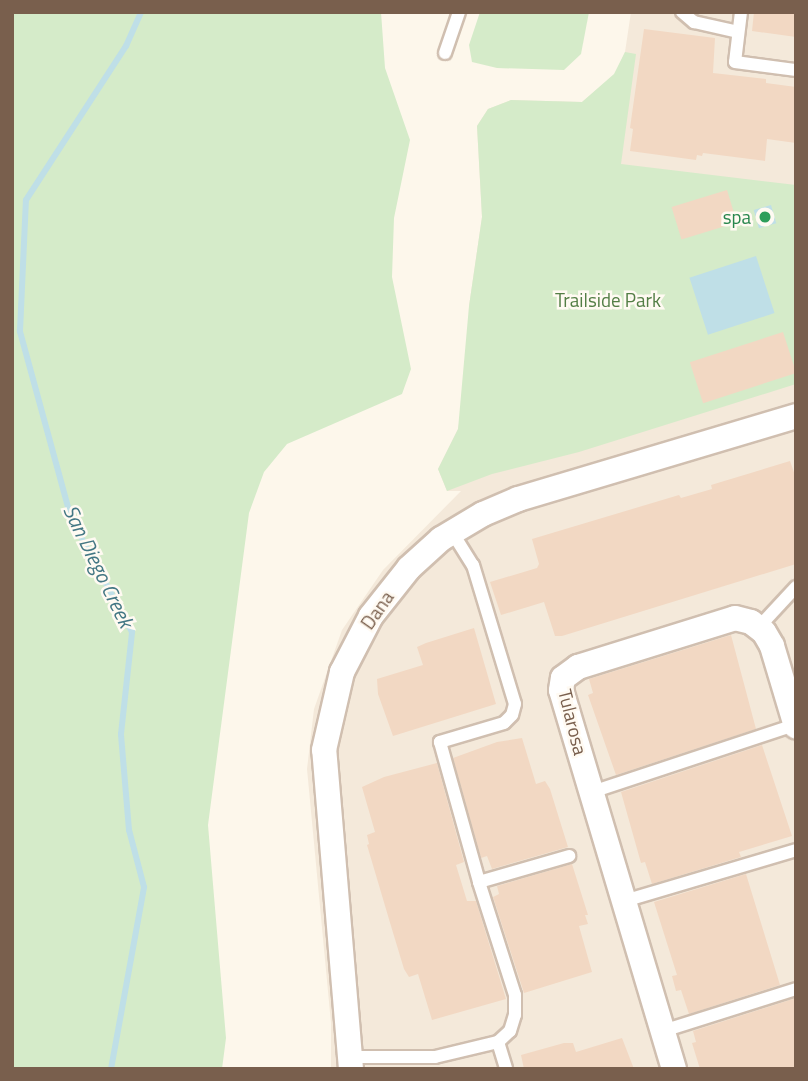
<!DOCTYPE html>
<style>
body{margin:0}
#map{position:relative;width:808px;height:1081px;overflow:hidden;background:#fdf7eb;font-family:"Titillium Web",sans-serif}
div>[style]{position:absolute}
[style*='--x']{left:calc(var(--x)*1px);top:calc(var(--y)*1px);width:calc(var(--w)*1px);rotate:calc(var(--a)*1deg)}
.residential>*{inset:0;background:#f4e9da}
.green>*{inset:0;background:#d5ebc9}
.water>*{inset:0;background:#bfdfe7;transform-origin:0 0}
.stream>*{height:6px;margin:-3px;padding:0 3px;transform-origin:3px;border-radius:3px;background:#bfdfe7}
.building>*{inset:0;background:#f2d8c3;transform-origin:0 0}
.roads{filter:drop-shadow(2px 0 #d0bfb0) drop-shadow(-2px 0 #d0bfb0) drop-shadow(0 2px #d0bfb0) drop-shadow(0 -2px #d0bfb0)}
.lane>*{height:12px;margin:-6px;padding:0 6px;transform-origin:6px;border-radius:6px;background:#fff}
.street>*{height:24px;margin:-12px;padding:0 12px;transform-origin:12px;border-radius:12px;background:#fff}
.dots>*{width:19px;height:19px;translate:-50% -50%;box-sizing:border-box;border:4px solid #fffaf2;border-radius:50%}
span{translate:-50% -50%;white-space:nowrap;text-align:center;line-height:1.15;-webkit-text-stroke:5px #fffaf2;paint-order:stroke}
.leisure-label{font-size:19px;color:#27864d}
.right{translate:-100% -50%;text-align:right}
.park-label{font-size:19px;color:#537e45}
.street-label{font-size:19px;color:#795f4d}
.water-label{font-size:21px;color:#437784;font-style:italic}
.frame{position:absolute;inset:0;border:14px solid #795f4d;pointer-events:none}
</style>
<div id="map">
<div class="residential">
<i style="clip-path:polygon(631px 12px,796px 12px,796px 1069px,331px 1069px,331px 1023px,307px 769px,314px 709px,342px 630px,383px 570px,461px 491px,447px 491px,438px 469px,458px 429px,468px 380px,469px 306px,482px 217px,477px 126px,488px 109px,511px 100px,582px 102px,615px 74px,625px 52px)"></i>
</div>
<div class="green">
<i style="clip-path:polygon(12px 12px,381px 12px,385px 68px,410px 140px,394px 218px,392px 277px,411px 369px,402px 394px,287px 444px,264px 472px,249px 513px,208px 825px,226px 1038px,222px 1069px,12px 1069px)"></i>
<i style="clip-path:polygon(480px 12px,589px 12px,581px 54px,564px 70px,497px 68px,472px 62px,469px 45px)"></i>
<i style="clip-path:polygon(625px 52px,636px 54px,621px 164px,796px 185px,796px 384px,579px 452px,492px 474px,447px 491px,438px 469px,458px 429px,469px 306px,482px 217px,477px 126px,488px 109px,511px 100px,582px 102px,614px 74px)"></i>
</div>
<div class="water">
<i style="left:771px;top:205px;width:19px;height:18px;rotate:74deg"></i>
<i style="left:756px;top:256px;width:60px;height:70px;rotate:72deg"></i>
</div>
<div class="stream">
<i style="--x:111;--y:1069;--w:185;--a:-79.7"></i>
<i style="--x:144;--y:887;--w:59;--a:-104.7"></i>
<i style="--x:129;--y:830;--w:96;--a:-94.8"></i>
<i style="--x:121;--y:734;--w:103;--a:-83.8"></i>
<i style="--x:132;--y:632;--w:129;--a:-118.2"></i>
<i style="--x:71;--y:518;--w:194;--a:-105.3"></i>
<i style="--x:20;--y:331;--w:131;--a:-87.4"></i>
<i style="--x:26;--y:200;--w:184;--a:-57"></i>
<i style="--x:126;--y:46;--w:37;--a:-66"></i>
</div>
<div class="building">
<i style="clip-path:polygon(754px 12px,796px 13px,796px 37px,752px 31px)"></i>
<i style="clip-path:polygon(644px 29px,715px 38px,713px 73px,766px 79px,766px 83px,796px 87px,796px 143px,767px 139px,765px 161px,703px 153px,702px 156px,697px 155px,696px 160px,630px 151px,633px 129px,630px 128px)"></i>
<i style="left:727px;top:190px;width:34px;height:58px;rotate:73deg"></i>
<i style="left:783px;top:332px;width:43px;height:98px;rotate:72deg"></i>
<i style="clip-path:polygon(790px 461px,796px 478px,796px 564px,562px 636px,555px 636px,544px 602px,501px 615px,490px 582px,537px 568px,539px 564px,532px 539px,679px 495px,681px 498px,712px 489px,711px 485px)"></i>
<i style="clip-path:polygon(474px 628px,496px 704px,393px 736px,378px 694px,377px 679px,423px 665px,417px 647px,426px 643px)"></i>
<i style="clip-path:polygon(731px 635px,756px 729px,616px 775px,588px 695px,593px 693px,589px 679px)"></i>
<i style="clip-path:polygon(522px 738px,536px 784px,545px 781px,550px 789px,568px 847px,492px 869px,487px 856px,481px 858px,453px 758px,497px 742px)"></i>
<i style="clip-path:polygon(762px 745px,792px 836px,739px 852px,741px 857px,652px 884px,645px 862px,641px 863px,621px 792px)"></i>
<i style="clip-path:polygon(437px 763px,464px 862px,456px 865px,467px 901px,476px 901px,506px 999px,432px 1020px,418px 974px,409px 977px,404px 969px,391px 926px,367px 845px,369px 844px,367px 835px,375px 832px,362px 787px,384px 777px)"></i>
<i style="clip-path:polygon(572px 864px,588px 915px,585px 915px,588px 924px,579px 926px,592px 972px,524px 993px,493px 897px,499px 894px,497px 886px)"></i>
<i style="clip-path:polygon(746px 874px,780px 985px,689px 1014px,681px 990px,676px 991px,672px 976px,677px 975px,654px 902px)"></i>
<i style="clip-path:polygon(796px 998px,796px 1069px,700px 1069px,692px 1043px,696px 1042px,693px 1031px)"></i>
<i style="clip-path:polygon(622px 1038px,634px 1069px,524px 1069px,521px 1055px,564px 1043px,573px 1043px,576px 1052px)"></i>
</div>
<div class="roads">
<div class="lane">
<i style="--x:682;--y:12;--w:16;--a:40"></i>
<i style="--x:694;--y:22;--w:45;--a:12.8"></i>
<i style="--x:741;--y:12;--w:50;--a:96.8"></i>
<i style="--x:735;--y:62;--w:62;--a:7.5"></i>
<i style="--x:445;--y:53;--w:43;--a:-71.1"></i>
<i style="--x:452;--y:532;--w:39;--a:58"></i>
<i style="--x:473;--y:565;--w:145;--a:73.2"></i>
<i style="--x:515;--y:704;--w:11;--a:105"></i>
<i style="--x:512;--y:715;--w:11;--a:135"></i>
<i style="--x:504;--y:723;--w:67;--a:163.5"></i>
<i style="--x:440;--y:742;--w:145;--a:74.4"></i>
<i style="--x:758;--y:628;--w:56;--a:-47.2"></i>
<i style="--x:592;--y:792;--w:214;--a:-18.3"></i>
<i style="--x:624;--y:901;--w:179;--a:-16.5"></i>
<i style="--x:663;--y:1031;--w:139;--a:-17.5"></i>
<i style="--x:498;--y:1042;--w:28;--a:73"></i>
<i style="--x:350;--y:1057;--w:85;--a:0"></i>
<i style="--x:435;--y:1057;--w:65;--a:-13.4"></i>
<i style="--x:498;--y:1042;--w:16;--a:-43"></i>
<i style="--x:510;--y:1031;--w:17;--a:-73"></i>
<i style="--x:515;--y:1015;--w:20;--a:-90"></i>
<i style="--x:515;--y:995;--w:119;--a:-107.7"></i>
<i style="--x:479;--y:882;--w:94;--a:-16.1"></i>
</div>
<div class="street">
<i style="--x:351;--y:1069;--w:320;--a:-94.8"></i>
<i style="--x:324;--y:750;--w:80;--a:-77"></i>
<i style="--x:342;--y:672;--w:63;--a:-62.6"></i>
<i style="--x:371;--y:616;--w:61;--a:-51.6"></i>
<i style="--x:409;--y:568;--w:43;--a:-42.2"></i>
<i style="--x:441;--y:539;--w:49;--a:-30.8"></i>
<i style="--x:483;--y:514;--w:38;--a:-23"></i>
<i style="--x:518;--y:499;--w:290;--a:-16.6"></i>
<i style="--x:674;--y:1069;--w:395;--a:-106.6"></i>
<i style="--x:561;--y:690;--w:12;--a:-81"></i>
<i style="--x:563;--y:678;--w:19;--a:-36"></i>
<i style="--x:578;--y:667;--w:164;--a:-17.3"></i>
<i style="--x:735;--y:618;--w:16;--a:14"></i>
<i style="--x:751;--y:622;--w:16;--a:38"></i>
<i style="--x:764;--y:632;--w:16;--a:60"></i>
<i style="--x:772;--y:646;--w:84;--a:73.3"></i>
</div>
</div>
<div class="dots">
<i style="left:765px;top:217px;background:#2e9e5b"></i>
</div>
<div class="leisure-label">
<span class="right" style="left:751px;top:217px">spa</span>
</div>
<div class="park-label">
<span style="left:608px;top:300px">Trailside Park</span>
</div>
<div class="street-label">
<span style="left:377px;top:610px;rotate:-55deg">Dana</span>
<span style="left:573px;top:722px;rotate:76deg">Tularosa</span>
</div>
<div class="water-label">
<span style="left:99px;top:566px;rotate:64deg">San Diego Creek</span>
</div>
<div class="frame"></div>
</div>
